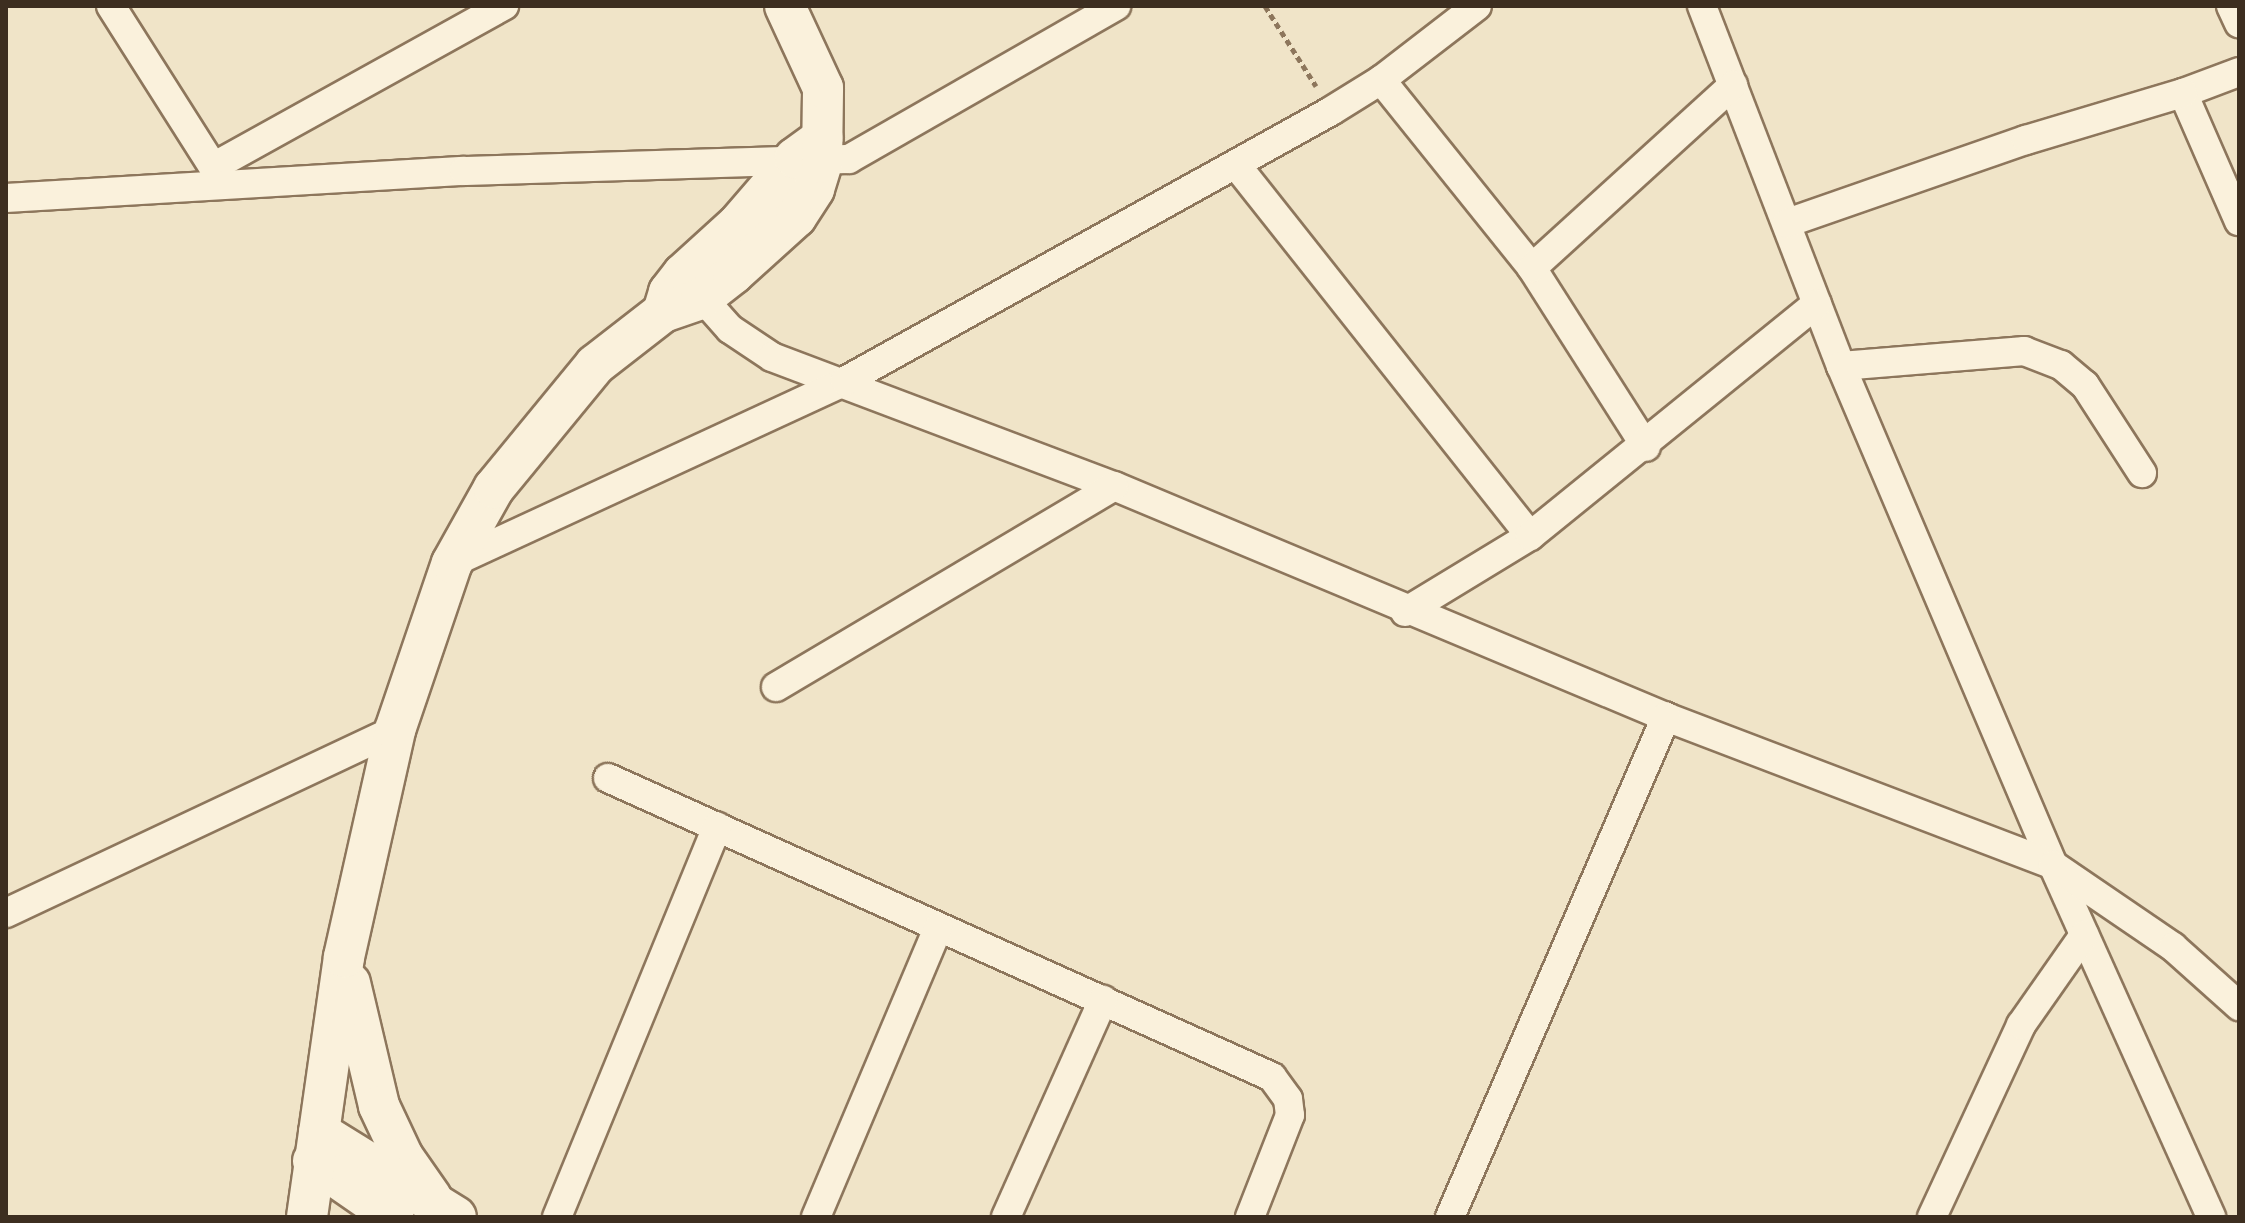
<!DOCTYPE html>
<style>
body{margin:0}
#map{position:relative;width:2245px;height:1223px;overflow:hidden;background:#f0e4c8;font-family:"Zilla Slab",serif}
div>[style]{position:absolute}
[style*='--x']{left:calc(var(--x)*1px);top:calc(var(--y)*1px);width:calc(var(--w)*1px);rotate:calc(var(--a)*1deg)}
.path>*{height:5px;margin-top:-2.5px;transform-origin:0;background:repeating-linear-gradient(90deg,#8d765c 0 6px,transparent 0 10px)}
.roads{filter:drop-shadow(2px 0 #8d765c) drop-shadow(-2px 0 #8d765c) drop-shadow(0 2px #8d765c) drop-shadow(0 -2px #8d765c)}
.minor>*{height:28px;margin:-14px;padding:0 14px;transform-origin:14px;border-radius:14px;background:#faf1dc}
.secondary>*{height:40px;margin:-20px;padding:0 20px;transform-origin:20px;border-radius:20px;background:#faf1dc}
span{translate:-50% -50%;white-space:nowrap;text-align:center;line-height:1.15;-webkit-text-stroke:6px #f7eed8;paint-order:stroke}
.frame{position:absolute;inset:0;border:8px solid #3d2e20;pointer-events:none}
</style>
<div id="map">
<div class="path">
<i style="--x:1265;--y:6;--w:95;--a:57.5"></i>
</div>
<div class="roads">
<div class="minor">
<i style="--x:111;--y:6;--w:207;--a:57.6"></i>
<i style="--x:1702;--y:6;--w:386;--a:68.9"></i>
<i style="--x:1841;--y:366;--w:542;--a:66.98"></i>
<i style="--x:2053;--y:865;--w:386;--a:65.8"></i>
<i style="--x:2231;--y:6;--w:19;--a:65"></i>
<i style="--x:2239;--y:72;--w:60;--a:159.4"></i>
<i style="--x:2183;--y:93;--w:140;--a:66.4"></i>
<i style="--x:1381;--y:80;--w:241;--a:51.2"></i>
<i style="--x:1532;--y:268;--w:212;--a:57.5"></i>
<i style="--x:1237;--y:166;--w:472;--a:51.6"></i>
<i style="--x:213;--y:167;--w:333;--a:-29"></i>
<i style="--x:6;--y:198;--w:459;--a:-3.4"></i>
<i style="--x:464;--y:171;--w:385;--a:-1.8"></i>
<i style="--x:849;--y:159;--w:308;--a:-29.8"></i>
<i style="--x:1787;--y:223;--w:253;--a:-19.2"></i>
<i style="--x:2026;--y:140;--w:164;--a:-16.7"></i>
<i style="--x:1532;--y:268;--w:272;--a:-42.3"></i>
<i style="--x:690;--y:284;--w:60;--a:48.4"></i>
<i style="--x:730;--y:329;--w:50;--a:33.7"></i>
<i style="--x:772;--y:357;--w:366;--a:20.7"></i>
<i style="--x:1114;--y:486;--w:598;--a:22.71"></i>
<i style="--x:1666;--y:717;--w:414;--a:20.9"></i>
<i style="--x:2053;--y:865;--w:145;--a:34.3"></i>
<i style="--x:2173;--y:947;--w:89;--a:41.8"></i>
<i style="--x:1841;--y:366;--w:184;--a:-4.7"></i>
<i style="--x:2024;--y:351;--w:40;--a:21"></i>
<i style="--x:2061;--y:365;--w:31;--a:40"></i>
<i style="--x:2085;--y:385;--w:105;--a:57.1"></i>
<i style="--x:452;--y:563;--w:433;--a:-24.8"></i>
<i style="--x:845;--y:381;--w:556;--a:-29.05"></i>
<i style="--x:1331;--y:111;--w:59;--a:-31.8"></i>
<i style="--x:1381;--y:80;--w:121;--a:-37.6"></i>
<i style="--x:1405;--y:612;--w:146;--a:-31.3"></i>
<i style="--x:1530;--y:536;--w:369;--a:-39"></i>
<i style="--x:776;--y:687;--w:393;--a:-30.7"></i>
<i style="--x:608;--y:778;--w:728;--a:24.24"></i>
<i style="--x:1272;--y:1077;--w:27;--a:54"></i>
<i style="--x:1288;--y:1099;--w:16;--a:83"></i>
<i style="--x:1290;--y:1115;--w:110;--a:111.4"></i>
<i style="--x:6;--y:913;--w:430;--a:-25.2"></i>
<i style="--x:557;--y:1217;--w:422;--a:-67.7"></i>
<i style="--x:816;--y:1217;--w:314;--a:-67.1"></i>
<i style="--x:1006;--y:1217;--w:238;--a:-65.9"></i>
<i style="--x:1450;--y:1217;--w:545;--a:-66.64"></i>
<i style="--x:1932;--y:1217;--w:212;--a:-65.1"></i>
<i style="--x:2021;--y:1025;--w:110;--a:-55"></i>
</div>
<div class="secondary">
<i style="--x:663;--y:312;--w:21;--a:-73"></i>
<i style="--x:669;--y:292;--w:23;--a:-52"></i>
<i style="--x:683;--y:274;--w:74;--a:-42.3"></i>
<i style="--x:738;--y:224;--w:87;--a:-49.2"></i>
<i style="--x:795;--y:158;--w:34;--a:-36"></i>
<i style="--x:350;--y:983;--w:126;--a:76.7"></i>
<i style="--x:379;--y:1106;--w:56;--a:64.8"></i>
<i style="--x:403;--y:1157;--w:49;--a:55"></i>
<i style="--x:319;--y:1132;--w:161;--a:31.8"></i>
<i style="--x:313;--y:1161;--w:98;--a:34.7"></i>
<i style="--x:307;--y:1217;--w:263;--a:-81.9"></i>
<i style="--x:344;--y:957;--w:233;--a:-77.3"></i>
<i style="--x:395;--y:730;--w:176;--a:-71.2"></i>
<i style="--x:452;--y:563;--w:86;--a:-60.8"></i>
<i style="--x:494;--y:488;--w:159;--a:-50.6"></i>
<i style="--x:595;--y:365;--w:86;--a:-37.9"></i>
<i style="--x:663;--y:312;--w:40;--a:-18.9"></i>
<i style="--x:701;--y:299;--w:41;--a:-38"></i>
<i style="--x:733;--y:274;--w:85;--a:-42.1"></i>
<i style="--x:796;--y:217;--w:33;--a:-57"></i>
<i style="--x:814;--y:189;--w:27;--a:-73"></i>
<i style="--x:822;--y:163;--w:75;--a:-89.2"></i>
<i style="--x:823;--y:88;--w:90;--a:-114.9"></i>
</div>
</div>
<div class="frame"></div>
</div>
